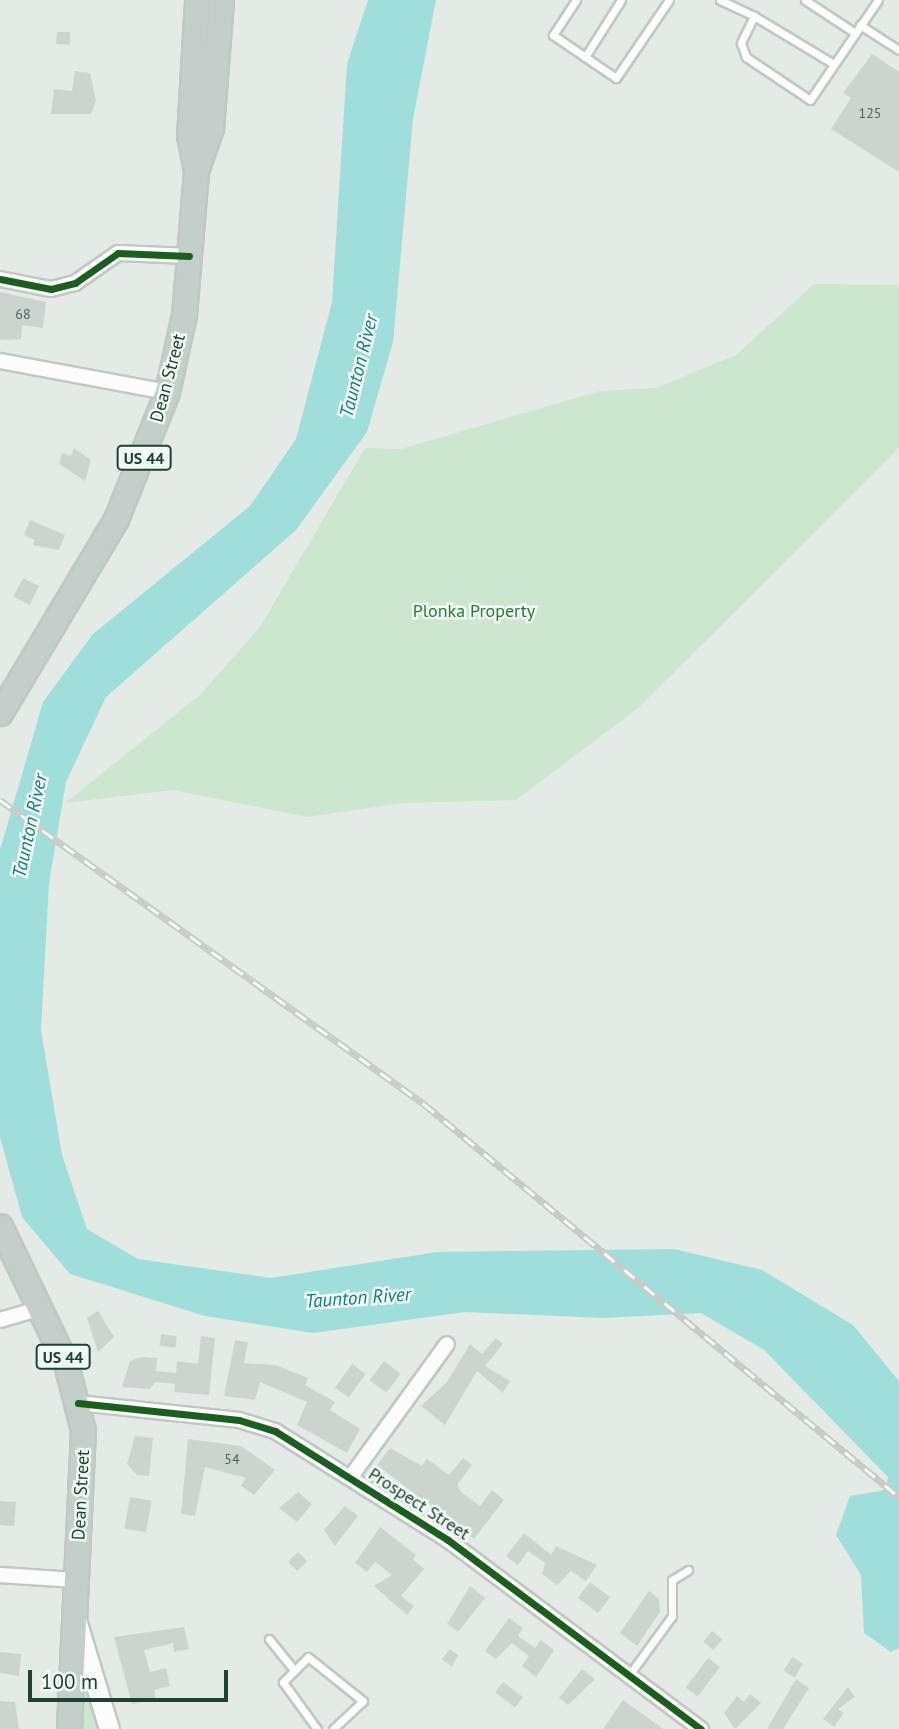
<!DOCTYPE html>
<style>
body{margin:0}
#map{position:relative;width:899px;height:1729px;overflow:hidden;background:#e4ebe7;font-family:"PT Sans",sans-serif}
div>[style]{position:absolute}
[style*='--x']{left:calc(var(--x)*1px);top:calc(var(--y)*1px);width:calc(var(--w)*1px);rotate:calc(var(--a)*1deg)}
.green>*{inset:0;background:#cce6cf}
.water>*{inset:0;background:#a0dedc}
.building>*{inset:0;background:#ccd4d0;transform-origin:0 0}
.roads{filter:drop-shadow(2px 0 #c1c8c4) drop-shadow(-2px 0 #c1c8c4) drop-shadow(0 2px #c1c8c4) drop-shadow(0 -2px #c1c8c4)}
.service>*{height:7px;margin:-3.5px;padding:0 3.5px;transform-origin:3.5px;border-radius:3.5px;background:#fbfcfb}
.minor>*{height:14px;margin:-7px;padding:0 7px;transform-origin:7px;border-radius:7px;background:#fbfcfb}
.secondary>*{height:19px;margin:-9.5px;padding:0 9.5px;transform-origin:9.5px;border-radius:9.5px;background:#fbfcfb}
.trunk>*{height:23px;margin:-11.5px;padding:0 11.5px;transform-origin:11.5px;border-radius:11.5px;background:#c4ceca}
.rail>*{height:7px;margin-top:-3.5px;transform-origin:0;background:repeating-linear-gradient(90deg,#f2faf5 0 13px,#c7ccc9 0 26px);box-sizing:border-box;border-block:2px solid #c7ccc9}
.cycleway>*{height:7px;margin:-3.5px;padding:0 3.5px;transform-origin:3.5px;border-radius:3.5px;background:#1b5e20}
span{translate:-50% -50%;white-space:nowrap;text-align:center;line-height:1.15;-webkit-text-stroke:5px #f2faf5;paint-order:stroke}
.number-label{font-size:14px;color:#4b665a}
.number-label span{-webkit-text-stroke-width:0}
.shield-label span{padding:2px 5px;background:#f2faf5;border:2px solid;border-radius:5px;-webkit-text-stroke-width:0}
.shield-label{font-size:16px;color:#1f4132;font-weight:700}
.street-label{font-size:18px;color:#1f4132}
.park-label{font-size:18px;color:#247d38}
.water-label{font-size:19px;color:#117e7e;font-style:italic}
.scale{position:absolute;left:28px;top:1670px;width:200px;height:32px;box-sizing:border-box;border:4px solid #1f4132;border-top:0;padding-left:9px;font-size:21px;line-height:24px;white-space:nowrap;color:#1f4132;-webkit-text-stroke:5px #f2faf5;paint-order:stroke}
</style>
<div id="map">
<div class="green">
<i style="clip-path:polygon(814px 284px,899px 285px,899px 448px,638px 708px,516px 800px,403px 803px,307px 817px,173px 790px,65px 803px,201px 694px,260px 627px,365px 448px,401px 449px,600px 391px,656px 388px,736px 355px)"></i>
<i style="clip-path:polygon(86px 1691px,88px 1692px,100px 1729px,79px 1729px)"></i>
</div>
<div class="water">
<i style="clip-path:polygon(368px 0,436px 0,413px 119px,393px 342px,367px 432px,296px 530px,106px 697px,66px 782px,49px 883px,41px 1030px,62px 1155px,87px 1229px,138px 1259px,271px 1278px,437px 1252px,674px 1249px,762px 1270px,853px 1325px,899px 1381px,899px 1648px,891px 1652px,864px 1633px,861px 1575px,836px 1535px,850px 1496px,885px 1490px,888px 1477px,764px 1350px,701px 1313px,603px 1318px,465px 1312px,313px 1333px,205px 1316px,70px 1274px,22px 1217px,0 1137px,0 850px,43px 702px,93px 634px,250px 506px,296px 439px,332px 302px,347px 64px)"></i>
</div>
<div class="building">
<i style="clip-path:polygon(57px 32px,70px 32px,70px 45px,56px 44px)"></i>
<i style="clip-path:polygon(872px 54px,899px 72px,899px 172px,831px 129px,851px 98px,843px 93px)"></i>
<i style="clip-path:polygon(75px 71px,90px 73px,96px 101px,91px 114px,51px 114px,54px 89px,72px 91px)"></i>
<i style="clip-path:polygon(0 292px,46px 302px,43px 328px,22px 325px,21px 339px,0 340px)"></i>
<i style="clip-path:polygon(74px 448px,91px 460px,85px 481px,59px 464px,62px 453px,71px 456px)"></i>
<i style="clip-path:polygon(30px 520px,65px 535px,59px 550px,33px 545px,35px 540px,24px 535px)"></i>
<i style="left:23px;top:578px;width:18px;height:21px;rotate:27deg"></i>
<i style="clip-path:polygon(98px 1311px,114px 1337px,98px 1352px,87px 1318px)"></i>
<i style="left:161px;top:1334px;width:16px;height:12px;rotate:7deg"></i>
<i style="clip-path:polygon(201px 1336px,215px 1338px,209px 1395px,174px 1392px,175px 1384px,155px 1382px,150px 1389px,122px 1387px,130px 1361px,142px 1357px,157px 1358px,156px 1371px,176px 1373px,177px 1361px,198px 1364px)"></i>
<i style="clip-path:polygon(496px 1338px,503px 1344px,485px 1366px,510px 1381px,503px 1393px,477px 1371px,445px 1425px,421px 1406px,447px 1382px,470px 1344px,482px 1354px)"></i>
<i style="clip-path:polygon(235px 1340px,248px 1342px,244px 1363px,276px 1365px,308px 1378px,305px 1385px,335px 1402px,330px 1410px,360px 1429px,347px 1453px,297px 1425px,307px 1402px,260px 1382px,255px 1400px,224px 1396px)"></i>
<i style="left:384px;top:1361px;width:21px;height:24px;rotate:37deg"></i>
<i style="left:352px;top:1364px;width:17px;height:29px;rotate:36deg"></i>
<i style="clip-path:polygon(135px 1436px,153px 1438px,149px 1476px,137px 1475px,127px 1464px)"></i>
<i style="clip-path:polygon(188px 1439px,241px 1446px,275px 1470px,254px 1495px,241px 1486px,246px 1478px,205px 1467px,195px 1516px,181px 1514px)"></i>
<i style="clip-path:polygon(390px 1448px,422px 1466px,427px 1459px,449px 1475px,463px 1458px,472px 1465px,457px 1485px,462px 1493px,480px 1506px,492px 1490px,504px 1500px,474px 1539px,377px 1465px)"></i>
<i style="clip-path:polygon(298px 1492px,312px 1504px,297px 1522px,279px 1508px)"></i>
<i style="left:130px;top:1497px;width:22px;height:32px;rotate:10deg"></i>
<i style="left:0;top:1501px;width:16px;height:24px;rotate:4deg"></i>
<i style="clip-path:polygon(345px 1506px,358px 1516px,335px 1546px,324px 1530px)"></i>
<i style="clip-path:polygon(380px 1527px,416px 1555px,413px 1559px,424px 1569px,401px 1596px,414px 1606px,407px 1615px,374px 1586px,392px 1575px,375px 1562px,367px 1572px,355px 1563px)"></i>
<i style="clip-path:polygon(524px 1533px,551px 1555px,556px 1546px,597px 1565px,586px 1581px,571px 1571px,557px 1585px,542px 1574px,545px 1563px,528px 1551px,518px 1565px,506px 1556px)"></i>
<i style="left:298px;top:1552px;width:13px;height:14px;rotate:45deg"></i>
<i style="left:590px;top:1582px;width:25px;height:20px;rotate:37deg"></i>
<i style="clip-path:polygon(470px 1586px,485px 1598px,458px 1632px,447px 1624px)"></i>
<i style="clip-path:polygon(649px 1591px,659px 1599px,660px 1612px,637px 1646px,620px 1633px)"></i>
<i style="clip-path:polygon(509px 1618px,523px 1628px,518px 1636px,535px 1648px,541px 1640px,554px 1650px,536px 1677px,522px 1666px,529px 1656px,512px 1643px,496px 1659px,485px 1651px)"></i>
<i style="clip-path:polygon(184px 1627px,189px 1649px,174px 1652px,173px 1643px,144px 1650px,150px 1672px,166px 1668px,170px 1686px,154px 1690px,156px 1699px,132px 1704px,114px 1637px)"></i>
<i style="left:712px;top:1631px;width:13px;height:14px;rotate:39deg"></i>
<i style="clip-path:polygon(450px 1649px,458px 1655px,452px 1667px,442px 1659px)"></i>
<i style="clip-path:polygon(0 1652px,21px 1654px,19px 1676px,0 1673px)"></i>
<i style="left:792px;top:1657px;width:13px;height:16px;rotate:32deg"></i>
<i style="left:708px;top:1658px;width:15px;height:37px;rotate:37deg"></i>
<i style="clip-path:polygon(582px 1669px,595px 1679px,568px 1705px,559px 1698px)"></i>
<i style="clip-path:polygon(796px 1679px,809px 1688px,783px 1729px,767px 1729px)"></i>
<i style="left:503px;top:1682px;width:25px;height:13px;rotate:37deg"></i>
<i style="clip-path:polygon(848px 1687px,855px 1697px,838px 1709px,844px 1713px,834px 1727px,823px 1719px)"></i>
<i style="clip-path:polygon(750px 1694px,761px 1703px,735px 1729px,724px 1713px,737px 1696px,744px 1702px)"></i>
<i style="clip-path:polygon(623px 1700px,663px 1729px,603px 1729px)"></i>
<i style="clip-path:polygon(0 1701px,15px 1702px,19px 1729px,0 1729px)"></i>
</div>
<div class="roads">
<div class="service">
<i style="--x:576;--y:0;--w:42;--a:123.3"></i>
<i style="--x:553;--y:35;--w:76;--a:34.3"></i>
<i style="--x:616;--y:78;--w:94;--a:-55.8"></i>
<i style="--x:720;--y:0;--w:38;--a:25"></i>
<i style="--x:754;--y:16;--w:30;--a:116"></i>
<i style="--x:741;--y:43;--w:15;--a:70"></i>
<i style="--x:746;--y:57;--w:77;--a:33.9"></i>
<i style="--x:810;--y:100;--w:121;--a:-55.8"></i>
<i style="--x:805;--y:0;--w:60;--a:33.4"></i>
<i style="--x:754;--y:16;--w:93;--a:31"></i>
<i style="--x:860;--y:25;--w:46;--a:32.7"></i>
<i style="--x:585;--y:57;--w:67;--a:-57.7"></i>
<i style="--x:269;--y:1639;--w:36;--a:51"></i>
<i style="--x:629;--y:1675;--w:73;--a:-53.9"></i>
<i style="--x:672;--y:1616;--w:36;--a:-90"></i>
<i style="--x:672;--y:1580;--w:19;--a:-32"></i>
<i style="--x:317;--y:1729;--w:58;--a:-125.9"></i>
<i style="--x:283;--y:1682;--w:35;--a:-45"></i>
<i style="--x:308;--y:1657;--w:70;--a:38.7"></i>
<i style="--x:363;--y:1701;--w:41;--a:137"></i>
</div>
<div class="minor">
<i style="--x:0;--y:279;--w:52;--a:11.1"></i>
<i style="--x:51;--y:289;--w:25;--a:-14"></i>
<i style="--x:75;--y:283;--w:52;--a:-34.9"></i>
<i style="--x:118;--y:253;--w:71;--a:2.4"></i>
<i style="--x:0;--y:361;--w:170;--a:10.5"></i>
<i style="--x:0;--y:1320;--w:43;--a:-16.3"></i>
<i style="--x:78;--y:1403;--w:162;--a:6"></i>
<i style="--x:239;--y:1420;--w:38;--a:17"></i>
<i style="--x:275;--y:1431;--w:204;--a:32.2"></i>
<i style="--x:448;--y:1540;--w:316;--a:36.8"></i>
<i style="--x:350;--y:1478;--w:165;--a:-54.1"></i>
<i style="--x:0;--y:1575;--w:76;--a:3.8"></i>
</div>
<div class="secondary">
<i style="--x:74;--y:1613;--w:121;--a:73.2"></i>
</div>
<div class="trunk">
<i style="--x:196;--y:171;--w:36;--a:-101"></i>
<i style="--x:189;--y:136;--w:136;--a:-86.6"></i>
<i style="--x:0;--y:713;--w:226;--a:-59.1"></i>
<i style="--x:116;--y:519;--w:137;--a:-68.1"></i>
<i style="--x:167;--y:392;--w:79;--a:-77.6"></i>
<i style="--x:184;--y:315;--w:144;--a:-85.2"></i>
<i style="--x:196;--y:171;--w:46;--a:-70.8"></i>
<i style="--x:211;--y:128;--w:128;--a:-85.5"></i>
<i style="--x:0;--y:1226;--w:153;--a:64.4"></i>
<i style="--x:66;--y:1364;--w:68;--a:75.6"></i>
<i style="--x:83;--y:1430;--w:299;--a:92.7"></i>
</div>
</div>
<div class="rail">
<i style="--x:0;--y:800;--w:522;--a:35.64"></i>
<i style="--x:424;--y:1104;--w:617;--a:39.6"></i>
</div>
<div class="cycleway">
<i style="--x:0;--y:279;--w:52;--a:11.1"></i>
<i style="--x:51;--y:289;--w:25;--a:-14"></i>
<i style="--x:75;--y:283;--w:52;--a:-34.9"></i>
<i style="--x:118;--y:253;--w:71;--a:2.4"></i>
<i style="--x:78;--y:1403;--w:162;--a:6"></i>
<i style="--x:239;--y:1420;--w:38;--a:17"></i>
<i style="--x:275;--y:1431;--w:204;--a:32.2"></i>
<i style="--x:448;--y:1540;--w:316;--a:36.8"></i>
</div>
<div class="number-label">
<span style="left:870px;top:113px">125</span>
<span style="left:23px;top:314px">68</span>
<span style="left:232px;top:1459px">54</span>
</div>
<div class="shield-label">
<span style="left:144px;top:458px">US 44</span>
<span style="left:63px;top:1357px">US 44</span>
</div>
<div class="street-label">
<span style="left:168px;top:378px;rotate:-75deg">Dean Street</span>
<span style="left:81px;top:1495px;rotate:-87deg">Dean Street</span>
<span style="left:419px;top:1504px;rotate:33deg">Prospect Street</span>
</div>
<div class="park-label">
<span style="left:474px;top:611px">Plonka Property</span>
</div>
<div class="water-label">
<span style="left:359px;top:366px;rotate:-76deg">Taunton River</span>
<span style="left:30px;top:826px;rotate:-78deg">Taunton River</span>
<span style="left:358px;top:1298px;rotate:-4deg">Taunton River</span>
</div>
<div class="scale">100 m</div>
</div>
